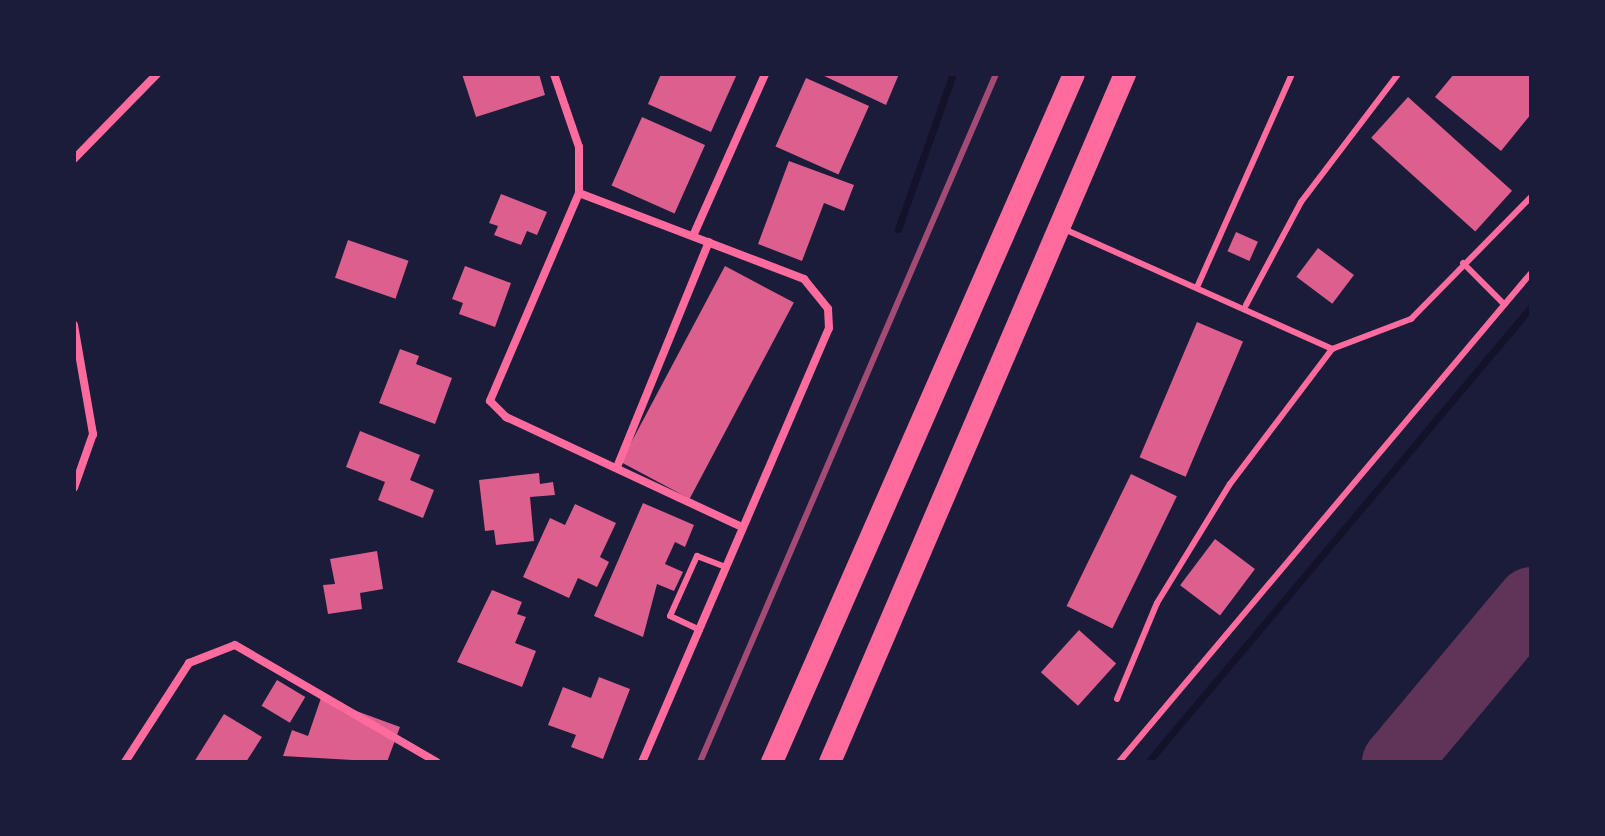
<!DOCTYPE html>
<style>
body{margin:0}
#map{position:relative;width:1605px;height:836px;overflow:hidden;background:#1b1b3a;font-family:"IBM Plex Sans",sans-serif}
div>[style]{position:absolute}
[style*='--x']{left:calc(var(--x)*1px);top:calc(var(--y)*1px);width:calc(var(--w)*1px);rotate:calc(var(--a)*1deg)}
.stream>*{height:7px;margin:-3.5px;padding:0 3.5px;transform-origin:3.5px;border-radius:3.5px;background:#12122b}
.taxiway>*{height:68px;margin:-34px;padding:0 34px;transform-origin:34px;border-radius:34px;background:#603358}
.building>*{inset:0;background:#dd5f8e;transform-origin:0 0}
.service>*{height:6px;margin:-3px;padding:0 3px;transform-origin:3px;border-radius:3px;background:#ff6b9d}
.minor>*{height:8px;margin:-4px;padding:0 4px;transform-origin:4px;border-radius:4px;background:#ff6b9d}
.trunk>*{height:22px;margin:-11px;padding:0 11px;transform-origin:11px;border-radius:11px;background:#ff6b9d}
.rail>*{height:6px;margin:-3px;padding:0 3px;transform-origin:3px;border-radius:3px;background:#a44b75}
span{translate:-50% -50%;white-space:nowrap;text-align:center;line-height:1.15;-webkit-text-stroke:8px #1b1b3a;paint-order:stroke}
.frame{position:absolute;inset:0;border:76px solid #1b1b3a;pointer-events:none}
</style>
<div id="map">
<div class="stream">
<i style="--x:898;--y:229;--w:164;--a:-70.5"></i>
<i style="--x:1148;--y:762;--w:595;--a:-49.91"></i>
</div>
<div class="taxiway">
<i style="--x:1396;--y:762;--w:210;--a:-50"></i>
</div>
<div class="building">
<i style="clip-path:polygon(462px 74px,539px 74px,545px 95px,476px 117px)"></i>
<i style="clip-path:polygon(661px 74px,737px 74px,711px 132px,648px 104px)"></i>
<i style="clip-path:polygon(820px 74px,899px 74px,886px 105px)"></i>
<i style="clip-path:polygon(1454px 74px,1531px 74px,1531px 114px,1501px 151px,1435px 97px)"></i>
<i style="left:806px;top:78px;width:69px;height:75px;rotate:24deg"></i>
<i style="left:1408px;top:97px;width:140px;height:55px;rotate:42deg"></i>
<i style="left:642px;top:117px;width:69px;height:75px;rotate:24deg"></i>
<i style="clip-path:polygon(789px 161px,854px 185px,844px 211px,824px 203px,802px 261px,758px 244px)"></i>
<i style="clip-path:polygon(501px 194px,547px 212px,537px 235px,527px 231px,521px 245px,494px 235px,498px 226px,489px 223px)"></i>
<i style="left:1236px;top:232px;width:24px;height:21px;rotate:24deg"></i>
<i style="left:348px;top:240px;width:64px;height:40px;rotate:19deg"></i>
<i style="left:1318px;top:248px;width:45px;height:36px;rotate:37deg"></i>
<i style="clip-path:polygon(465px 266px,511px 283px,495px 327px,459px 314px,463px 303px,452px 299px)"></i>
<i style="left:725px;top:266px;width:78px;height:222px;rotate:28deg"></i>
<i style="left:1197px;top:322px;width:50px;height:147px;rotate:23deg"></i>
<i style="clip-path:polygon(400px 349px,419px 356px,416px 364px,452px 378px,435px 424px,379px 403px)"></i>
<i style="clip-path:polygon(360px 431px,420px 455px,410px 480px,434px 490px,423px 518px,378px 500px,385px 482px,346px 467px)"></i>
<i style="clip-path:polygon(539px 473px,540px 484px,553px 482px,555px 495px,530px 497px,534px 541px,496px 545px,494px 530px,485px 531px,479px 480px)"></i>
<i style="left:1131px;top:474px;width:51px;height:147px;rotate:26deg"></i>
<i style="clip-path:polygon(643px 503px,694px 525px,685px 547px,675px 542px,665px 564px,683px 572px,674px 591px,657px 584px,643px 637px,594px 616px)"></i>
<i style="clip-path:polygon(575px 504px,616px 523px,600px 557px,609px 562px,597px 587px,578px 578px,569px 598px,523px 577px,550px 518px,565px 525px)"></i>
<i style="left:1215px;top:539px;width:50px;height:58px;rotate:37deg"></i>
<i style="clip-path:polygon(377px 551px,383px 589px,360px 593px,362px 609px,328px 614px,323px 585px,335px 584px,330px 559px)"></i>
<i style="clip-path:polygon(492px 590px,522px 602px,517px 614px,526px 617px,515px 643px,536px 651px,522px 687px,457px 662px)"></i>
<i style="left:1079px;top:630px;width:50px;height:57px;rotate:42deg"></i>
<i style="clip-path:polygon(599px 677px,630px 689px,603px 759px,571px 747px,576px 735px,548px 725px,563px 687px,591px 698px)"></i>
<i style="left:277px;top:680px;width:33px;height:30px;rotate:31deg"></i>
<i style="clip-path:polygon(321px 698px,400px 727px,387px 762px,283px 756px,292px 730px,308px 736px)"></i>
<i style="clip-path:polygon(224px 714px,262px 737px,246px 762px,194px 762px)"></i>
</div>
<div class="service">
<i style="--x:1064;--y:229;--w:294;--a:24.1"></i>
<i style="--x:1463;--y:263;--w:58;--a:45"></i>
<i style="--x:1198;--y:285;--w:231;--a:-66"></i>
<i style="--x:1246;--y:305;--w:117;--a:-61.9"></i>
<i style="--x:1301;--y:202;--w:161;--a:-52.8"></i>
<i style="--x:700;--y:630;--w:33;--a:-155"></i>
<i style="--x:670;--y:616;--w:66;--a:-65.8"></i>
<i style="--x:697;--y:556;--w:30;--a:21"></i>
<i style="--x:1117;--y:699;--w:104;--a:-67.4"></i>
<i style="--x:1157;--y:603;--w:140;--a:-58.5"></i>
<i style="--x:1230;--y:484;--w:169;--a:-52.9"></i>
<i style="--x:1332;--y:349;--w:85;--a:-20.8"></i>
<i style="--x:1411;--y:319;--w:171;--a:-45.5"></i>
<i style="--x:1119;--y:762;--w:639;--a:-49.88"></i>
</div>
<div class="minor">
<i style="--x:554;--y:74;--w:77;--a:71.1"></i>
<i style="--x:579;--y:147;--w:46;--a:90"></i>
<i style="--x:579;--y:193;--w:226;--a:113.2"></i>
<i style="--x:490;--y:401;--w:23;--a:45"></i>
<i style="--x:506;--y:417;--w:260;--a:25"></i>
<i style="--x:74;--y:159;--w:119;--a:-45.7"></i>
<i style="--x:579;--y:193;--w:241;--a:20.9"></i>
<i style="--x:804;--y:279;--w:38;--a:51"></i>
<i style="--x:828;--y:309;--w:19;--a:87"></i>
<i style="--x:829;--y:328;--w:473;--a:113.3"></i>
<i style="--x:693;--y:236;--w:177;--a:-66"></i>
<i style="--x:74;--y:325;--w:111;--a:80.1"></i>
<i style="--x:93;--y:434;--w:57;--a:109.4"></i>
<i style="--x:617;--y:467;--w:243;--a:-67.8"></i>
<i style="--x:125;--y:762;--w:118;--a:-57.1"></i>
<i style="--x:189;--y:663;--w:49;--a:-21.4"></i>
<i style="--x:235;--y:645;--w:233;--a:30.1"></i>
</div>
<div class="trunk">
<i style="--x:772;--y:762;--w:751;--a:-66.3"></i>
<i style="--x:830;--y:762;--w:749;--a:-66.79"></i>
</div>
<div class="rail">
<i style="--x:700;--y:762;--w:749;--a:-66.72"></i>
</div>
<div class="frame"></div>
</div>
